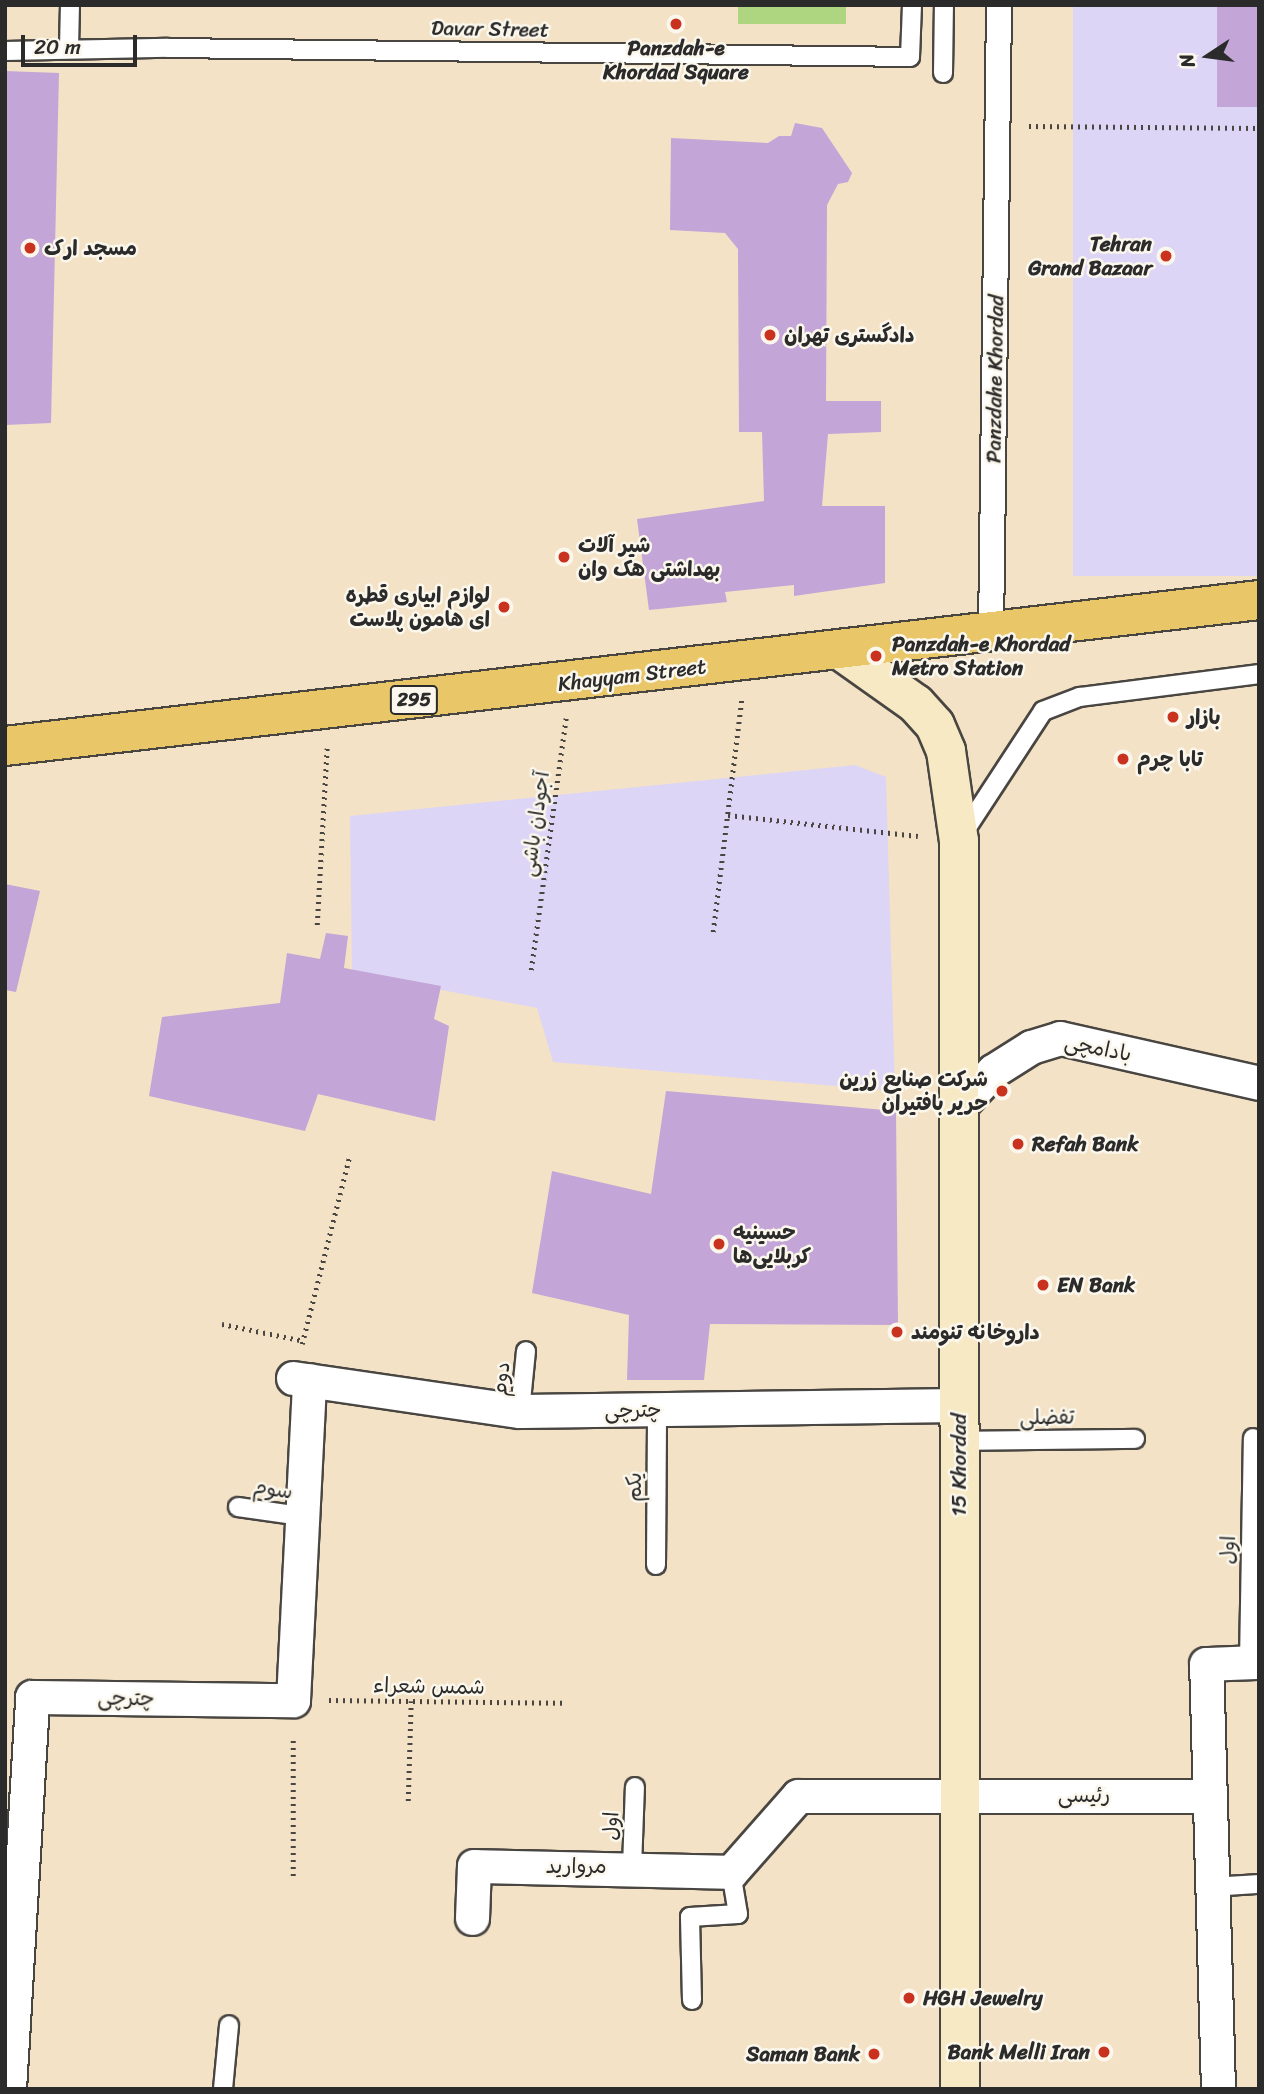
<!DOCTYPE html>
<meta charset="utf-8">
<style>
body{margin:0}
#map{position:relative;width:1264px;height:2094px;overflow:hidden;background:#f3e2c6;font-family:Sriracha,"Playpen Sans Arabic",sans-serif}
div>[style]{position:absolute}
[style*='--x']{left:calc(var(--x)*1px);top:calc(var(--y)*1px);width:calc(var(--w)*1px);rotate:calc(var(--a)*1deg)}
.built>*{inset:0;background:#ddd5f6;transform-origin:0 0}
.green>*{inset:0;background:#aed57f;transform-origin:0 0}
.building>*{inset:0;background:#c3a5d7;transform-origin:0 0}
.path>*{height:4.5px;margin-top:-2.25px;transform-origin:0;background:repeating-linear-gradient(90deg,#494642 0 2px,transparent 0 7px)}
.roads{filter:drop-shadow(2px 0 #494642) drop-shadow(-2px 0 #494642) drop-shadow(0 2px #494642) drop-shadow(0 -2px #494642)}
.service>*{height:18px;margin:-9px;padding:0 9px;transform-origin:9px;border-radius:9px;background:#fff}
.pedestrian>*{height:24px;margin:-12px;padding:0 12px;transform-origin:12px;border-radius:12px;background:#fff}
.minor>*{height:33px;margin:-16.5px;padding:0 16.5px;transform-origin:16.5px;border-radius:16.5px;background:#fff}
.secondary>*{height:38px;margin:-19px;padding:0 19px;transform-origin:19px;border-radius:19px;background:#f6e9c3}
.primary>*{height:38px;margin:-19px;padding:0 19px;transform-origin:19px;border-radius:19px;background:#e9c769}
.dots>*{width:19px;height:19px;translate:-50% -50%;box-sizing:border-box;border:4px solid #fbf7ec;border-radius:50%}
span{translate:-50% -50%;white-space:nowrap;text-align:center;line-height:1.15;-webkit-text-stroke:5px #fbf7ec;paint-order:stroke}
.shield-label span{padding:2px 5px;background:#fbf7ec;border:2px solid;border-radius:5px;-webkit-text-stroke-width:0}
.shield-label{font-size:19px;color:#2b2b2b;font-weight:700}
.street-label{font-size:21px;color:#2b2b2b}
.poi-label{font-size:21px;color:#2b2b2b;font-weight:700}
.right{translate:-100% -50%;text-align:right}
.left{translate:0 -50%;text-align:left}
.frame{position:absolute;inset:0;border:7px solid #2b2b2b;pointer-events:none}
.north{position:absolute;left:1173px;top:21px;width:70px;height:70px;-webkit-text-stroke:5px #fbf7ec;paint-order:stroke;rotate:257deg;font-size:19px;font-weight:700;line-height:28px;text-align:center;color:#2b2b2b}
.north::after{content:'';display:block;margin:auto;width:24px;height:32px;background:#2b2b2b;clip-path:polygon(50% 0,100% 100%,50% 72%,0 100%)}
.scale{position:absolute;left:21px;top:35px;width:116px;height:32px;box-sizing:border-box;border:4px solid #2b2b2b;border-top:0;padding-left:9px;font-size:21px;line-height:24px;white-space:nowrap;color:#2b2b2b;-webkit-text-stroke:5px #fbf7ec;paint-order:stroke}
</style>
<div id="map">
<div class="built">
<i style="left:1073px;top:5px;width:186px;height:571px"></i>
<i style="clip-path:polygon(855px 765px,886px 777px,895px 1091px,553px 1062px,537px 1008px,352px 973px,350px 816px)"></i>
</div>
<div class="green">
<i style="left:738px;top:5px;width:108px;height:19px"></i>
</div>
<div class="building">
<i style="left:1217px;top:5px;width:42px;height:102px"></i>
<i style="clip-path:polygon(5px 71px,59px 73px,51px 423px,5px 425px)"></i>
<i style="clip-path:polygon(795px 123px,822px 128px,852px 173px,848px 182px,838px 184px,827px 205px,826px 401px,881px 401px,881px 432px,828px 434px,822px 506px,885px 506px,885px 583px,794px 596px,794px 585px,725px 592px,727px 602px,649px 610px,637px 519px,764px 501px,762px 432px,739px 432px,738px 249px,725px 233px,670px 230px,671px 138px,768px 143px,779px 136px,791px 136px)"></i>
<i style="clip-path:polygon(5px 884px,40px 891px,16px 992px,5px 990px)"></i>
<i style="clip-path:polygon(326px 933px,348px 936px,344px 968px,441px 986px,434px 1019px,449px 1026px,435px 1121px,318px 1094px,305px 1131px,149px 1096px,162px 1017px,280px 1003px,287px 953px,320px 959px)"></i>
<i style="clip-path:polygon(666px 1091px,896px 1111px,898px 1325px,710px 1324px,704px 1380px,627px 1380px,629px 1315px,532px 1293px,552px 1171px,651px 1194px)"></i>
</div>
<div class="path">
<i style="--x:1029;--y:126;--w:230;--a:0.5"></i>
<i style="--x:728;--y:815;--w:191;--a:6.3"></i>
<i style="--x:317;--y:925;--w:177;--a:-86.8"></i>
<i style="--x:713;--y:932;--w:237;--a:-83"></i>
<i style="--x:531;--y:970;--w:254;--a:-82.1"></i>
<i style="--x:222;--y:1324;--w:80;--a:11.6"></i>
<i style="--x:302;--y:1344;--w:192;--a:-75.8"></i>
<i style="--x:329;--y:1700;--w:235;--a:0.7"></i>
<i style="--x:408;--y:1801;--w:100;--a:-88.3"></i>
<i style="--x:293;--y:1876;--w:140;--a:-90"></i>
</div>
<div class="roads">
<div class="service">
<i style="--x:69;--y:48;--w:43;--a:-88.7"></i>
<i style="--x:5;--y:51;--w:163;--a:-1.1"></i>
<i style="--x:168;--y:48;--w:742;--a:0.69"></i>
<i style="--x:910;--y:57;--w:52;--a:-87.8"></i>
<i style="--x:943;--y:73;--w:68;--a:-89.2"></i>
<i style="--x:962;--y:835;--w:148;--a:-56.8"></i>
<i style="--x:1043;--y:711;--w:40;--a:-21"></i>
<i style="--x:1080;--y:697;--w:180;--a:-7.3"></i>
<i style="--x:520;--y:1411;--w:60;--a:-84.3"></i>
<i style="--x:959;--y:1441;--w:176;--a:-0.7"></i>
<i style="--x:238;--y:1507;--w:64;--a:8.1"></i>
<i style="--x:656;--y:1565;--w:156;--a:-89.6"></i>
<i style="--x:1249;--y:1662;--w:224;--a:-89"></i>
<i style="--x:632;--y:1867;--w:80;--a:-87.9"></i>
<i style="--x:1212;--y:1887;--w:47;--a:-3.7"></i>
<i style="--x:692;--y:2000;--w:83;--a:-91.4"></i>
<i style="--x:690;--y:1917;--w:48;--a:-3.6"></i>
<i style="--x:738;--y:1914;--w:43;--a:-99.5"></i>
<i style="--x:223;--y:2089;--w:64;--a:-84.6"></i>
</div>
<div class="pedestrian">
<i style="--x:991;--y:633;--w:628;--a:-89.27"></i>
</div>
<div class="minor">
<i style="--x:959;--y:1107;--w:50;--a:-46.6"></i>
<i style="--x:993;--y:1071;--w:45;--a:-32.3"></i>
<i style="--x:1031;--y:1047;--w:30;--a:-17"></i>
<i style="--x:1060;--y:1038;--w:204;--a:12.7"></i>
<i style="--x:293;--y:1378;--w:229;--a:8.3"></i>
<i style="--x:520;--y:1411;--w:439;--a:-0.8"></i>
<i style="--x:472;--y:1918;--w:52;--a:-87.8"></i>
<i style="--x:474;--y:1866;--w:257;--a:1.3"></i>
<i style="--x:731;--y:1872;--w:101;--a:-48.6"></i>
<i style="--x:798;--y:1796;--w:411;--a:0"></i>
<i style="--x:9;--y:2089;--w:393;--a:-86.6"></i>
<i style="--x:32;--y:1697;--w:261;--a:0.7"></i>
<i style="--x:293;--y:1700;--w:320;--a:-87.1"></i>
<i style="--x:1218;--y:2089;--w:425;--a:-91.6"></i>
<i style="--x:1206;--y:1664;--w:53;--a:-2.2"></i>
</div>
<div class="secondary">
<i style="--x:840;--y:650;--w:93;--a:35.4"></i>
<i style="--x:916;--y:704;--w:28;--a:48"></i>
<i style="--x:935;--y:725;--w:28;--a:67"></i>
<i style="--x:946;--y:751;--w:91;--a:81.8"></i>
<i style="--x:959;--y:841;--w:1248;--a:89.95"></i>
</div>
<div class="primary">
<i style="--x:5;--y:746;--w:1262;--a:-6.64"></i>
</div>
</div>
<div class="dots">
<i style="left:676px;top:24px;background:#c8321e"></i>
<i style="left:30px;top:248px;background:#c8321e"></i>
<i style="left:1166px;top:256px;background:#c8321e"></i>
<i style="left:770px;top:335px;background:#c8321e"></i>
<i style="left:564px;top:557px;background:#c8321e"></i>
<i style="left:504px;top:607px;background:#c8321e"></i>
<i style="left:876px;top:656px;background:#c8321e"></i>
<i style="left:1173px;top:717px;background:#c8321e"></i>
<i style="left:1123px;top:759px;background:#c8321e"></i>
<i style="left:1002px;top:1091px;background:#c8321e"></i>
<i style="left:1018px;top:1144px;background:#c8321e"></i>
<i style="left:719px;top:1244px;background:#c8321e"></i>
<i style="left:1043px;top:1285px;background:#c8321e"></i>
<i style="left:897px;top:1332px;background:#c8321e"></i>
<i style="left:909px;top:1998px;background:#c8321e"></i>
<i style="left:1104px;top:2052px;background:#c8321e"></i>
<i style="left:874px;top:2054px;background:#c8321e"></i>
</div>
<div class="shield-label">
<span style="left:414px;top:700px">295</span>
</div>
<div class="street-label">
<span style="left:490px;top:29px;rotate:1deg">Davar Street</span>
<span style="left:995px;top:379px;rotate:-89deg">Panzdahe Khordad</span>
<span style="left:632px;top:675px;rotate:-7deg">Khayyam Street</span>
<span style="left:535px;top:824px;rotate:-82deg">آجودان باشی</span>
<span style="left:1098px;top:1048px;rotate:11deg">بادامچی</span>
<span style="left:501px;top:1379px;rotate:-84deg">دوم</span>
<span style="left:633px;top:1410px;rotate:-1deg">چترچی</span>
<span style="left:1047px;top:1417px;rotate:-1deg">تفضلی</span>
<span style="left:959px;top:1465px;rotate:-90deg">15 Khordad</span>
<span style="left:634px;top:1487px;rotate:-90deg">یکم</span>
<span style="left:273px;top:1489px;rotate:8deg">سوم</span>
<span style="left:1228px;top:1550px;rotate:-89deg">اول</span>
<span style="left:429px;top:1686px;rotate:1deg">شمس شعراء</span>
<span style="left:126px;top:1698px;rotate:1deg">چترچی</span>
<span style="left:1084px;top:1795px">رئیسی</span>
<span style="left:611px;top:1826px;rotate:-88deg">اول</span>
<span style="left:576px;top:1866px">مروارید</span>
</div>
<div class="poi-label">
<span style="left:676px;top:60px">Panzdah-e<br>Khordad Square</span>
<span class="right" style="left:1152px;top:256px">Tehran<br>Grand Bazaar</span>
<span class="left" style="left:44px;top:248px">مسجد ارک</span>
<span class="left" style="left:784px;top:335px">دادگستری تهران</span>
<span class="left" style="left:578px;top:557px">شیر آلات<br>بهداشتی هک وان</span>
<span class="right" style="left:490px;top:607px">لوازم ابیاری قطره<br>ای هامون پلاست</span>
<span class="left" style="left:892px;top:656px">Panzdah-e Khordad<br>Metro Station</span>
<span class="left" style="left:1187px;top:717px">بازار</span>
<span class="left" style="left:1137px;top:759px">تابا چرم</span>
<span class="right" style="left:988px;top:1091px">شرکت صنایع زرین<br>حریر بافتیران</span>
<span class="left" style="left:1032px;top:1144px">Refah Bank</span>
<span class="left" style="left:733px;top:1244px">حسینیه<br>کربلایی‌ها</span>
<span class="left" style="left:1057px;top:1285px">EN Bank</span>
<span class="left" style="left:911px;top:1332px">داروخانه تنومند</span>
<span class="left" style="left:923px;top:1998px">HGH Jewelry</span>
<span class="right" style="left:1090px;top:2052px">Bank Melli Iran</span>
<span class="right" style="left:860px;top:2054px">Saman Bank</span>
</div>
<div class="frame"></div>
<div class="north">N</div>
<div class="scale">20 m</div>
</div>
